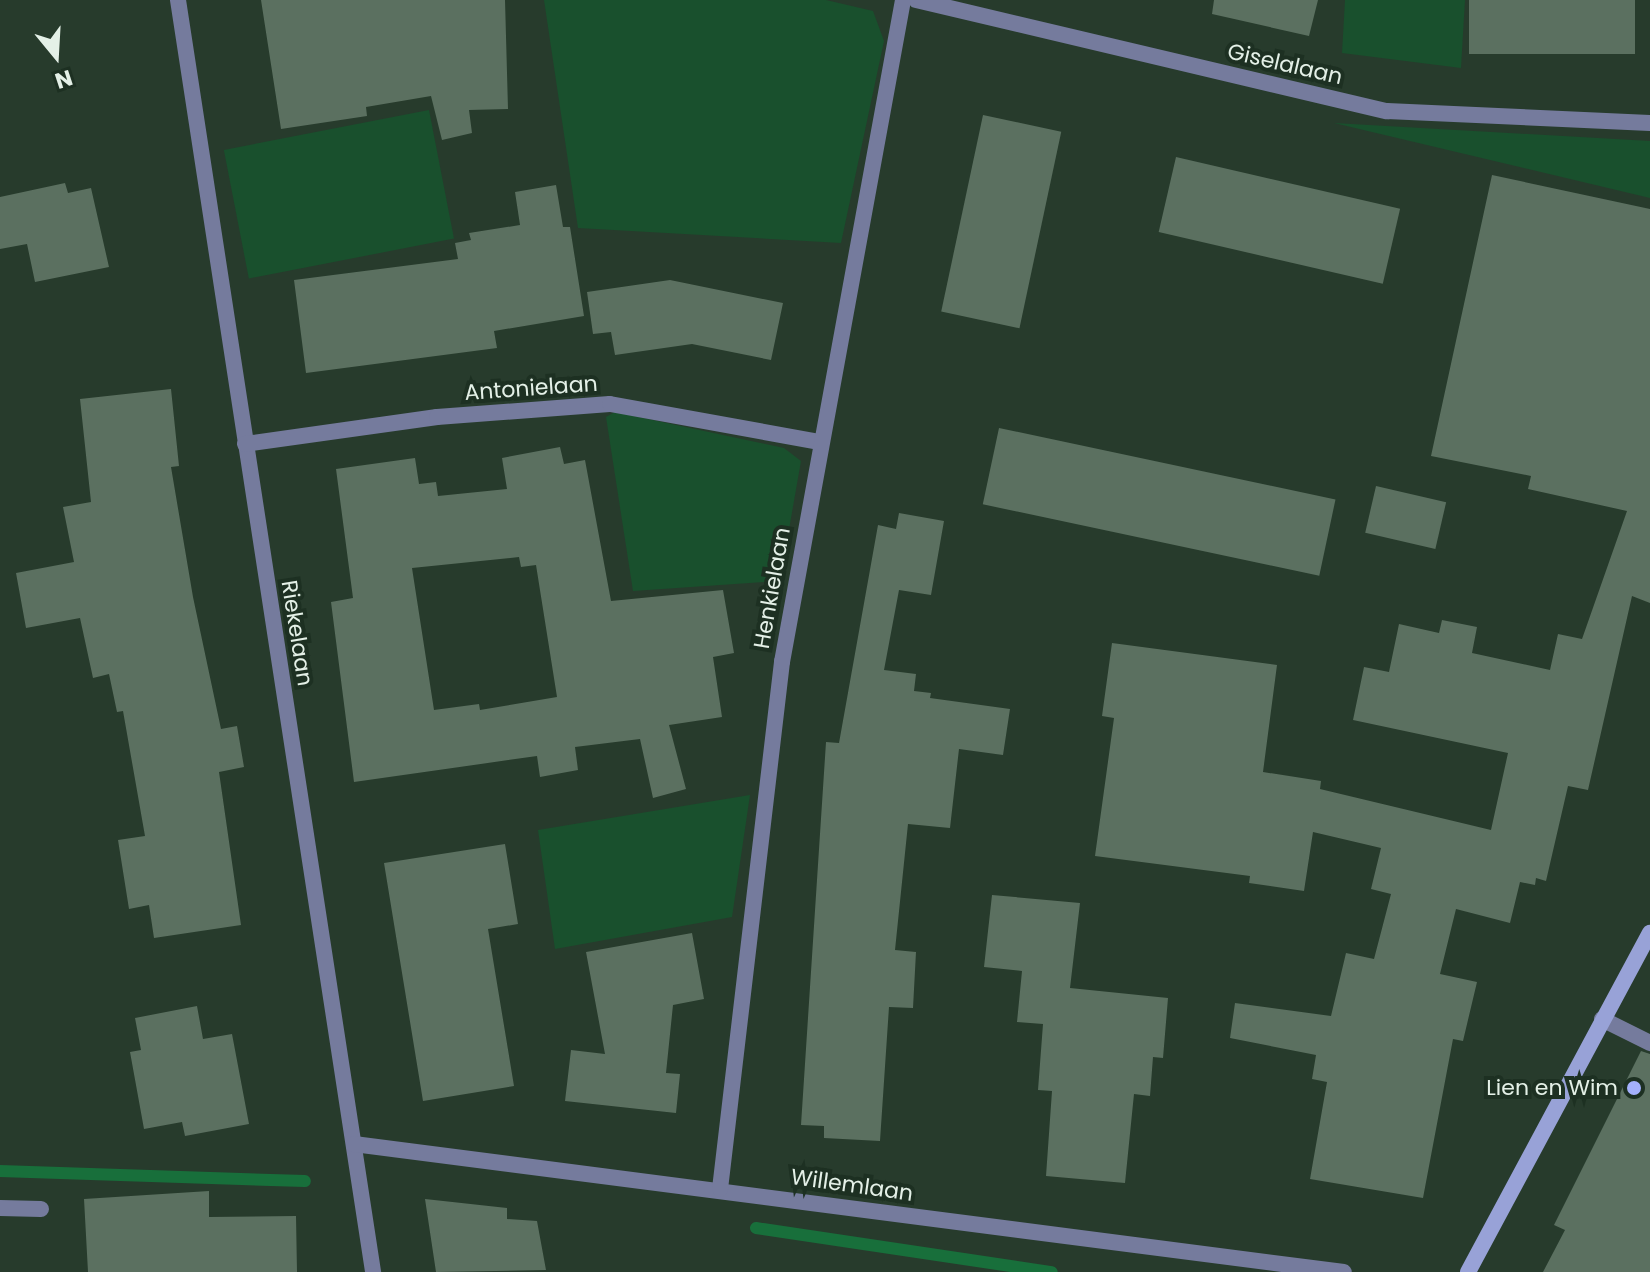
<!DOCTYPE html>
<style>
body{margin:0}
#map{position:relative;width:1650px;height:1272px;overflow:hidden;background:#273b2c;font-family:Poppins,sans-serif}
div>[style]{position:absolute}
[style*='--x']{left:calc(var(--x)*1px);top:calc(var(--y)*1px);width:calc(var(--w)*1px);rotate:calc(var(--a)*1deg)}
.green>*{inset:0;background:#19502d;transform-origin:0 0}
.stream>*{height:12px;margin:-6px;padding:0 6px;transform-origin:6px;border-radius:6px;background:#186f3b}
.building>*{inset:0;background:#5b7060;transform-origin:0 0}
.street>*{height:16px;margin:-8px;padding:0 8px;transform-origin:8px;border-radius:8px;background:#757b9d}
.secondary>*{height:16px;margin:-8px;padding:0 8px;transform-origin:8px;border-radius:8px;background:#98a2d7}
.dots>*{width:22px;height:22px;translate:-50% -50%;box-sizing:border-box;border:4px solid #1d3022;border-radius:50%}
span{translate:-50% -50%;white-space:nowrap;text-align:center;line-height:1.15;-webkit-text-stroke:8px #1d3022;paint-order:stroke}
.street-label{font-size:22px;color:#e4f0e7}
.poi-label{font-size:22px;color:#e4f0e7}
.right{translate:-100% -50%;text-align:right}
.north{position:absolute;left:16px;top:16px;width:80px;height:80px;-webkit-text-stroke:6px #1d3022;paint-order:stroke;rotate:162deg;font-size:22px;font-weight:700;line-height:32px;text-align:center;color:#e4f0e7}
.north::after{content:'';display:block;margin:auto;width:28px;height:36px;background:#e4f0e7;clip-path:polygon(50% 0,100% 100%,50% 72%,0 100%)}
</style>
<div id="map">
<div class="green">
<i style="clip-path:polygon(544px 0,826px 0,873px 11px,884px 41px,841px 243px,578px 228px)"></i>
<i style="clip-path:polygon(1345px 0,1465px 0,1461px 68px,1342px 53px)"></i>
<i style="left:429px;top:110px;width:131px;height:209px;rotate:79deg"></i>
<i style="clip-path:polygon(1334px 123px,1650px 141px,1650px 198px)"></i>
<i style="clip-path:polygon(615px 412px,784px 448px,801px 461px,780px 581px,633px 591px,606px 417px)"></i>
<i style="clip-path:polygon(750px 795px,732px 917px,555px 949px,538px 830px)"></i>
</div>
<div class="stream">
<i style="--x:0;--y:1171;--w:305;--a:1.9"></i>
<i style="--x:756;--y:1228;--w:299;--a:8.5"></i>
</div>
<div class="building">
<i style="clip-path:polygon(261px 0,505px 0,508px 109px,469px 110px,472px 133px,442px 140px,431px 96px,366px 107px,367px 116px,281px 129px)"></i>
<i style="clip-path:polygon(1214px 0,1318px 0,1309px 36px,1212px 14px)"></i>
<i style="left:1469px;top:0;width:166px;height:54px"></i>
<i style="left:983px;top:115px;width:80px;height:201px;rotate:12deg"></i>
<i style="left:1176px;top:157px;width:230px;height:77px;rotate:13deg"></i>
<i style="clip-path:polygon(1492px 175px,1650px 209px,1650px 603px,1632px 596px,1588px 790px,1568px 786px,1546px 881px,1536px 878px,1535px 885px,1520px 882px,1510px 923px,1456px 909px,1440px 974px,1477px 982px,1463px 1041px,1453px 1039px,1423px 1198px,1310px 1179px,1327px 1082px,1312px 1079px,1316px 1055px,1230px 1038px,1235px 1003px,1331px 1016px,1346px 953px,1374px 959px,1391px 894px,1371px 889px,1381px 848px,1313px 832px,1304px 891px,1249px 883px,1250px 876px,1095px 856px,1114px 718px,1102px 716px,1112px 643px,1277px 665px,1263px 772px,1321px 781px,1320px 789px,1491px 830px,1508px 753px,1353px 720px,1364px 667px,1389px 672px,1399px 624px,1439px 633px,1442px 620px,1477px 627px,1472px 653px,1550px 670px,1558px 634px,1582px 639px,1627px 511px,1528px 489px,1531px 476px,1431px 456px)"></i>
<i style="clip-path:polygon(65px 183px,68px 193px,91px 188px,109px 267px,35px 282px,27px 244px,0 249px,0 197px)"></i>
<i style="clip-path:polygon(556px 185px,563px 227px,570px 227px,584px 316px,494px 331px,497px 348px,306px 373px,294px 280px,458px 259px,455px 243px,471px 240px,469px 233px,520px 225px,515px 192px)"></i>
<i style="clip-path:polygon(670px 280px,783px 303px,771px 360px,692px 344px,615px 355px,611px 332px,593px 334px,587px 292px)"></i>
<i style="clip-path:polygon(171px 389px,179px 466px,171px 467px,193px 597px,221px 729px,237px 726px,244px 767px,219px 772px,241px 925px,154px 938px,149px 905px,129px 909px,118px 840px,145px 836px,123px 711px,117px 712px,109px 674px,93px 678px,80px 618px,26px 628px,16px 573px,74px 562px,63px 507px,91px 502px,80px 399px)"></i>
<i style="left:999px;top:428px;width:344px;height:78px;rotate:12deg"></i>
<i style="clip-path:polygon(evenodd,560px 447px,564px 464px,585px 460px,611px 601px,723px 590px,734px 653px,713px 657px,722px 717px,669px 725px,686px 789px,653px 798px,640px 739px,575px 747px,578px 770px,540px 777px,537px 756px,354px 782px,331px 602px,353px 598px,336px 469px,415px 458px,419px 484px,436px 482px,438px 496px,507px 489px,502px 458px,560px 447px,519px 557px,521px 567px,536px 565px,557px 697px,480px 710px,479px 704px,434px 710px,412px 568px,519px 557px)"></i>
<i style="left:1376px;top:486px;width:72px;height:48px;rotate:13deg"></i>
<i style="clip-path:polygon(899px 513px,944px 521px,931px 595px,899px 590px,884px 670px,916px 674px,914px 691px,931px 693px,930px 698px,1010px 709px,1003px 755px,959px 749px,950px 828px,908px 824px,895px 950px,916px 952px,913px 1008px,889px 1007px,880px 1141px,824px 1138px,824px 1126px,801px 1125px,826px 742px,839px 743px,878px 525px,896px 529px)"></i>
<i style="clip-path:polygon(505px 844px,518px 924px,488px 929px,514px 1086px,423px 1101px,384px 863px)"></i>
<i style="clip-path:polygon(992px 895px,1080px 903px,1070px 988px,1168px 998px,1163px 1058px,1153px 1057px,1150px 1096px,1134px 1094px,1125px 1183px,1046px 1176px,1052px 1091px,1038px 1090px,1043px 1024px,1017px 1022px,1022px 971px,984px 967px)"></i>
<i style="clip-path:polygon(692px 933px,704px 999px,673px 1005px,666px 1073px,680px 1074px,676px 1113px,565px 1101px,571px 1050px,605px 1054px,586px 952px)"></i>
<i style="clip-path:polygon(197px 1006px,203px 1039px,232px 1034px,249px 1124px,185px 1136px,182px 1122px,144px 1129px,130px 1052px,141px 1050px,135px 1018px)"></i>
<i style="clip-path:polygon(1641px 1051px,1650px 1054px,1650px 1272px,1543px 1272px,1565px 1230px,1554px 1225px)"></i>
<i style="clip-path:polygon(209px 1191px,209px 1217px,296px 1216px,297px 1272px,88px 1272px,84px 1199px)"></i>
<i style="clip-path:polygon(425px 1199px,507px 1208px,507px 1219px,537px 1221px,546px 1270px,436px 1272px)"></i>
</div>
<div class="street">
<i style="--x:178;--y:0;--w:1287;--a:81.28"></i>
<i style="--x:916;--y:0;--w:484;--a:13.3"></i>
<i style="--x:1387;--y:111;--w:263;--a:2.6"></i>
<i style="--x:245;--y:444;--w:194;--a:-8"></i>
<i style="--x:437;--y:417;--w:173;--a:-4.3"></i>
<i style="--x:610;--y:404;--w:212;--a:10.3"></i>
<i style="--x:1602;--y:1019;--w:54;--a:26.6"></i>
<i style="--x:354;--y:1144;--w:998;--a:7.37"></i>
<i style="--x:720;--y:1189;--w:531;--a:-83.29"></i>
<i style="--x:782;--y:662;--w:673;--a:-79.64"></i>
<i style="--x:0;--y:1208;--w:41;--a:1.4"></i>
</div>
<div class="secondary">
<i style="--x:1468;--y:1272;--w:385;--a:-61.8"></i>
</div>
<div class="dots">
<i style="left:1634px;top:1088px;background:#a4b1fc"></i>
</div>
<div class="street-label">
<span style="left:1285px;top:64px;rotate:13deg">Giselalaan</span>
<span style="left:531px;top:388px;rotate:-4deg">Antonielaan</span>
<span style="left:772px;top:588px;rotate:-80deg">Henkielaan</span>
<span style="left:297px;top:633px;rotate:81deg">Riekelaan</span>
<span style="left:852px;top:1185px;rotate:8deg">Willemlaan</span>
</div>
<div class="poi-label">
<span class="right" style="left:1618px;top:1088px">Lien en Wim</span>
</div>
<div class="north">N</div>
</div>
